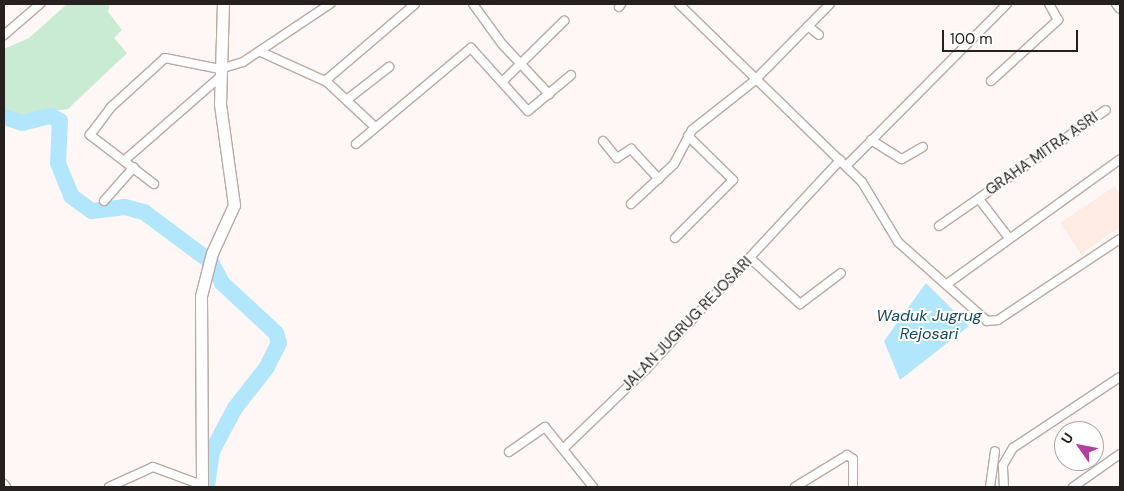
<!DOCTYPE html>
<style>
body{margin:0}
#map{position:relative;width:1124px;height:491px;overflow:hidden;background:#fef7f5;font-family:"DM Sans",sans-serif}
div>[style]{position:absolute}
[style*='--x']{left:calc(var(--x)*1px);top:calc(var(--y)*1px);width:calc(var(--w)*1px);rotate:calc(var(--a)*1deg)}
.built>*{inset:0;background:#feebe3}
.green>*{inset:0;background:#caebd3}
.water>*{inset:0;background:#b1e6fc}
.river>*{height:16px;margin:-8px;padding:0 8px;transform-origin:8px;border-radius:8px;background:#b1e6fc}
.roads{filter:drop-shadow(1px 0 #b9aaa4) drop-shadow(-1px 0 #b9aaa4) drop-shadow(0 1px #b9aaa4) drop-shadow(0 -1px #b9aaa4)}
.street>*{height:8px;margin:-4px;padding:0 4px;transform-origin:4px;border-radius:4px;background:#fff}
.secondary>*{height:11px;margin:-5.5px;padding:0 5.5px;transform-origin:5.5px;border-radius:5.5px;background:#fff}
span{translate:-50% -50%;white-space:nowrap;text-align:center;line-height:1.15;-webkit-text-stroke:4px #fff;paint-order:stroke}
.street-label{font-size:15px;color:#26211e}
.water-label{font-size:16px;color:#114a5c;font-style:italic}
.frame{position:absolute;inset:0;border:5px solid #26211e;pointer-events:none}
.north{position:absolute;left:1054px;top:421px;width:50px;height:50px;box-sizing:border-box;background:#fff;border:1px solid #a8a6a5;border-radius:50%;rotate:303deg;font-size:14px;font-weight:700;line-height:20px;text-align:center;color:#26211e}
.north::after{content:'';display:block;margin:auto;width:18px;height:22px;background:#b0409b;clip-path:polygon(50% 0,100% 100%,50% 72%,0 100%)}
.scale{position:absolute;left:942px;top:30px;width:136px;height:22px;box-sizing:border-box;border:2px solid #26211e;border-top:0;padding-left:6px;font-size:15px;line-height:18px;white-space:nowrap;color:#26211e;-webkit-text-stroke:4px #fff;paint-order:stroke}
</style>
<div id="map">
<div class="built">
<i style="clip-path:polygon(1115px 186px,1120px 195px,1120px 227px,1081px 254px,1060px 223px)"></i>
</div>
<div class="green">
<i style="clip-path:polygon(67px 4px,110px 4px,108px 12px,122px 30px,114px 38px,127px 53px,68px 109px,21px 116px,4px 112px,4px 49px,29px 38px)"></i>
</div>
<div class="water">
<i style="clip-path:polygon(926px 283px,969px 326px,900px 380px,884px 341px)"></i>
</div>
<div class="river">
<i style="--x:4;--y:117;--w:19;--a:18"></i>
<i style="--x:22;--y:123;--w:30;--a:-14"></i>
<i style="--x:51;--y:116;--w:10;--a:29"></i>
<i style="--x:60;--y:121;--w:42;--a:92.7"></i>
<i style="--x:58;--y:163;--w:35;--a:68"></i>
<i style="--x:71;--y:196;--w:26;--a:36"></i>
<i style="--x:92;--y:211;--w:33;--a:-7"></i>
<i style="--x:125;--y:207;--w:20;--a:15"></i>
<i style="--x:144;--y:212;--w:84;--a:36.7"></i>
<i style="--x:211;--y:262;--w:24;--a:62"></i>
<i style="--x:222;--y:283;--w:74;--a:42.8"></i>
<i style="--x:276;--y:333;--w:10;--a:73"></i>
<i style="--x:279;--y:343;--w:27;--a:117"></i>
<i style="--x:267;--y:367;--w:52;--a:128"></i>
<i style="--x:235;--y:408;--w:49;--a:118.1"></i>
<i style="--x:212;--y:451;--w:36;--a:98"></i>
</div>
<div class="roads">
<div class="street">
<i style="--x:473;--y:4;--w:49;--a:54.1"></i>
<i style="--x:502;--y:44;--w:69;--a:46.8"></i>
<i style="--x:679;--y:4;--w:255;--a:44.2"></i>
<i style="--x:862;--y:182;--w:70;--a:59"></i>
<i style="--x:898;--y:242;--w:119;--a:41.6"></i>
<i style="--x:987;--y:321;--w:11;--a:-5"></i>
<i style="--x:998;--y:320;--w:146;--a:-33.6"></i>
<i style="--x:1116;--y:4;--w:6;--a:51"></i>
<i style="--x:619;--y:7;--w:4;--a:-56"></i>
<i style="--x:808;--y:26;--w:14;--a:39"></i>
<i style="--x:4;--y:35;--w:48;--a:-40.7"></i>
<i style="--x:261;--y:52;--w:72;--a:24.4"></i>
<i style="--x:327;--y:82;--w:64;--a:43.1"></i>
<i style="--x:325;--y:81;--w:118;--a:-40.5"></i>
<i style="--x:503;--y:81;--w:86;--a:-44.5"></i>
<i style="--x:991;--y:81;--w:91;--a:-42.3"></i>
<i style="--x:1058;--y:20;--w:18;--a:-119"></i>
<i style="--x:349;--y:98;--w:51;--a:-37.8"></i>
<i style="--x:871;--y:140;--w:36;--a:32"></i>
<i style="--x:902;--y:159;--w:24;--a:-30"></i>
<i style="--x:603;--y:141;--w:22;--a:51"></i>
<i style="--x:617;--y:158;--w:17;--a:-33"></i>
<i style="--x:631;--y:149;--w:41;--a:47"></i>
<i style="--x:356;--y:144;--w:150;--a:-39.9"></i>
<i style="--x:471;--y:48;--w:85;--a:47.9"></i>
<i style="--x:528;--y:111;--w:56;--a:-39.9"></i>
<i style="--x:126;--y:159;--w:125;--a:-41.1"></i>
<i style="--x:846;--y:166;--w:228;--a:-45.2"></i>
<i style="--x:154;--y:184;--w:81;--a:-142.6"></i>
<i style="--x:90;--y:135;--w:34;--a:-53"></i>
<i style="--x:110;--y:108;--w:74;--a:-42.3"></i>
<i style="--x:165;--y:58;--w:56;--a:11.3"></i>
<i style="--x:220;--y:69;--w:24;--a:-17"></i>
<i style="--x:243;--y:62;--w:105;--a:-33.7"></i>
<i style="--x:979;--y:199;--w:49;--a:52.4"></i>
<i style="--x:104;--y:201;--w:45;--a:-48.6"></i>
<i style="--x:631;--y:204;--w:59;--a:-42.9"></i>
<i style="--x:674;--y:164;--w:38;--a:-62"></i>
<i style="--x:692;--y:130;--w:79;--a:-38.3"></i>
<i style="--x:754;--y:81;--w:108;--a:-45.4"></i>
<i style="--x:939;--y:226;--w:203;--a:-34.8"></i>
<i style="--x:675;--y:238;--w:82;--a:-45"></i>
<i style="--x:733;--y:180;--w:63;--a:-135.6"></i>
<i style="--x:750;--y:258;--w:68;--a:42.6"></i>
<i style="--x:800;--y:304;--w:51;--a:-37.1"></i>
<i style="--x:947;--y:284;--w:213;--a:-35.8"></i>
<i style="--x:564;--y:448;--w:115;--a:-43.9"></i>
<i style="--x:647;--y:368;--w:284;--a:-47.1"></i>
<i style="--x:509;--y:452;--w:44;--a:-34.8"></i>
<i style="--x:545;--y:427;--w:77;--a:51.3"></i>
<i style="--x:4;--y:484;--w:4;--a:56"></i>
<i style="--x:109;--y:487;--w:48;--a:-24.4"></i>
<i style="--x:153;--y:467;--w:52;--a:20.2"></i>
<i style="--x:795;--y:487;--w:61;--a:-31.6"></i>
<i style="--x:847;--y:455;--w:7;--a:34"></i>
<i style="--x:853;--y:459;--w:28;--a:90"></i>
<i style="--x:990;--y:487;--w:36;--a:-82"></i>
<i style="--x:1004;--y:487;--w:22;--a:-93"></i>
<i style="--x:1003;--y:465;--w:20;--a:-60"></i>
<i style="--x:1013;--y:448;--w:128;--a:-33.6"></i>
<i style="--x:1073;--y:487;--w:57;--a:-35.1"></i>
</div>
<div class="secondary">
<i style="--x:202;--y:487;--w:191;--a:-90.3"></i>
<i style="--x:201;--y:296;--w:44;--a:-75.7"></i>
<i style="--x:212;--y:253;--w:53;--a:-65.4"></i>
<i style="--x:234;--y:205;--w:102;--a:-97.9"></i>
<i style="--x:220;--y:104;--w:100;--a:-88.3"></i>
</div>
</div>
<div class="street-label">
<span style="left:1042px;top:154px;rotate:-35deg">GRAHA MITRA ASRI</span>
<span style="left:687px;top:324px;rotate:-46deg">JALAN JUGRUG REJOSARI</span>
</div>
<div class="water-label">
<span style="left:929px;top:325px">Waduk Jugrug<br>Rejosari</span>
</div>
<div class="frame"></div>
<div class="north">U</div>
<div class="scale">100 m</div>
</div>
